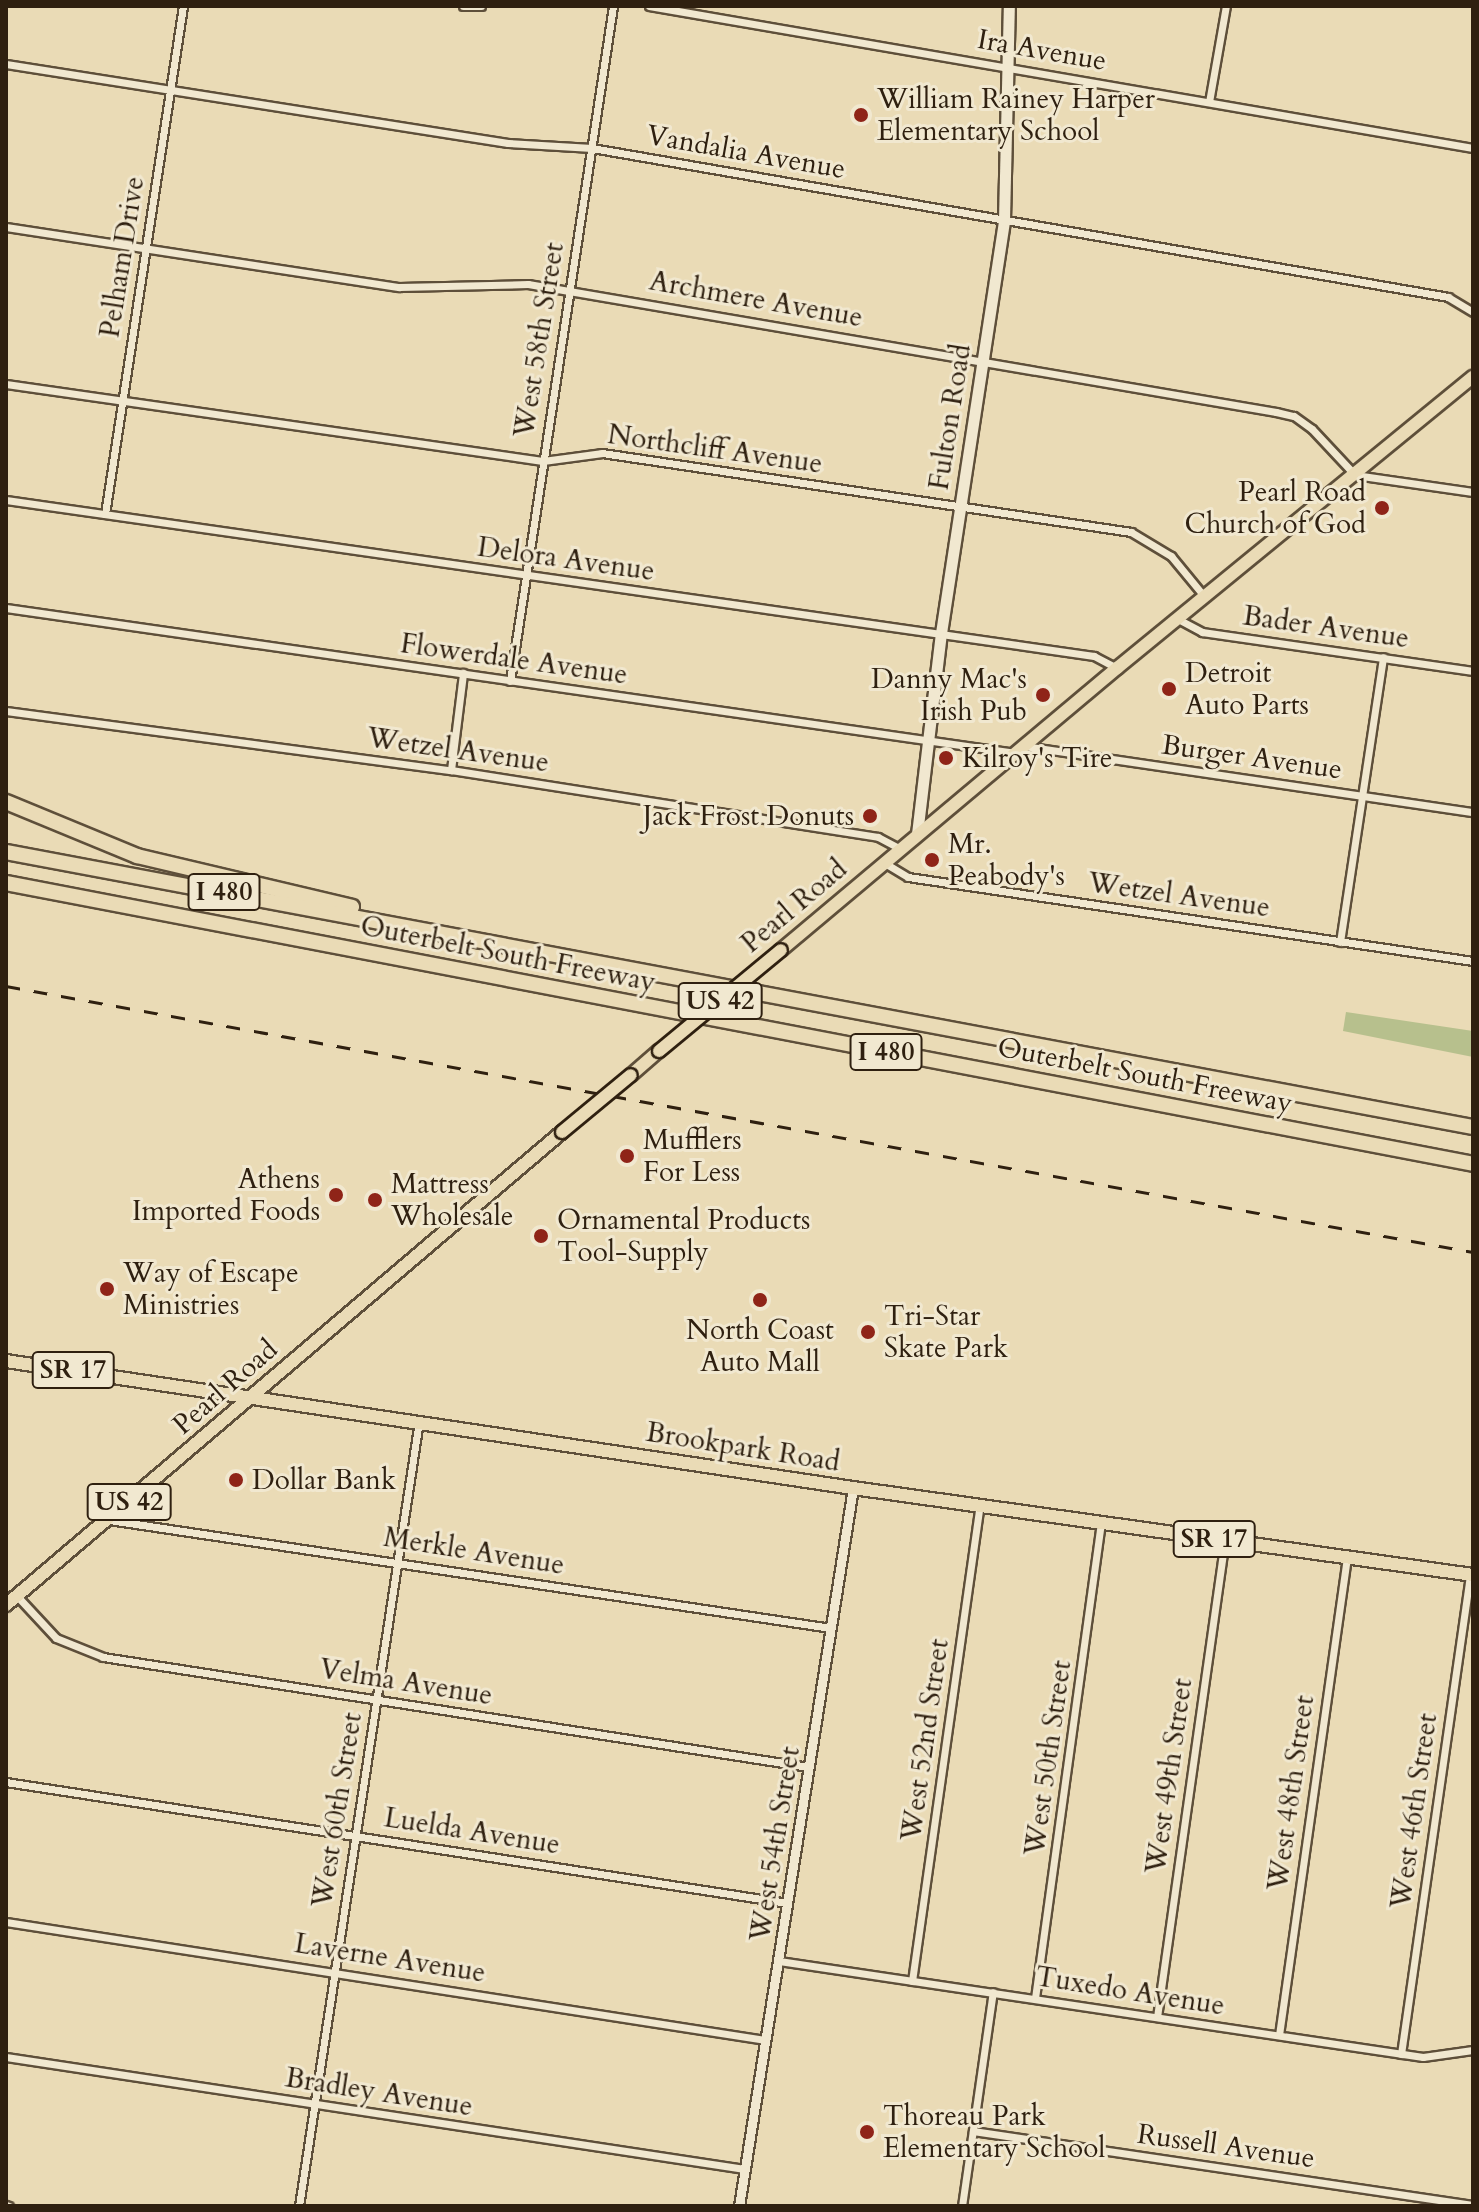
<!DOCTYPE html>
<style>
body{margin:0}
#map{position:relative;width:1479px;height:2212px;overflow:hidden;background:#eadbb6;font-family:Cardo,serif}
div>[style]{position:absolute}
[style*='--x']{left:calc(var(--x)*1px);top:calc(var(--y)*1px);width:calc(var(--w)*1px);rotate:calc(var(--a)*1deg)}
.green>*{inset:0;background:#b7c08d}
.roads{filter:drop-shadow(2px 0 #5e4f3a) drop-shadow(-2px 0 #5e4f3a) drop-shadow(0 2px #5e4f3a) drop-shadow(0 -2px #5e4f3a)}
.minor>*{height:7px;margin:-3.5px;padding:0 3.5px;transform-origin:3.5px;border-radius:3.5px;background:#f1e8d0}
.tertiary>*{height:9px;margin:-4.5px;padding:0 4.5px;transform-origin:4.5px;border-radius:4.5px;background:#f1e8d0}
.secondary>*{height:11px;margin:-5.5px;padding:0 5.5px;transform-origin:5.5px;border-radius:5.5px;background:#f1e8d0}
.primary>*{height:12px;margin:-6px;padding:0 6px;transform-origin:6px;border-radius:6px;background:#eadbb6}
.motorway>*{height:14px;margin:-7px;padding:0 7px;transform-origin:7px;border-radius:7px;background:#eadbb6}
.rail>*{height:3px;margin-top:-1.5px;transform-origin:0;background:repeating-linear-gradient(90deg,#2f2010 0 14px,transparent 0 28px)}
.bridges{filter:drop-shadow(2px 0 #2f2010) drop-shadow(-2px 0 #2f2010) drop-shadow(0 2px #2f2010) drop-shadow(0 -2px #2f2010)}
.primary-bridge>*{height:12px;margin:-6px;padding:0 6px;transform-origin:6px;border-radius:6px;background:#eadbb6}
.dots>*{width:22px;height:22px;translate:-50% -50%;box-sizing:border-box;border:4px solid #f1e8d0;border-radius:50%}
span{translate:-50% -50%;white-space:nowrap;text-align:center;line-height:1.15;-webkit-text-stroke:6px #f1e8d0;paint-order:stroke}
.shield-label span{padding:2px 6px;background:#f1e8d0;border:2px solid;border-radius:6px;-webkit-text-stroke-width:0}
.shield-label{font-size:26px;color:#2f2010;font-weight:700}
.street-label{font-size:28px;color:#2f2010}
.poi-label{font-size:28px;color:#2f2010}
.left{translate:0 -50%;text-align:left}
.right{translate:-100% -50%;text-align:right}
.frame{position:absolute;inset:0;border:8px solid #2f2010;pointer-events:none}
</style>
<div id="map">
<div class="green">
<i style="clip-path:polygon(1346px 1012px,1473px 1031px,1473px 1057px,1343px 1031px)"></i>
</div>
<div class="roads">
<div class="minor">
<i style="--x:463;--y:6;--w:18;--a:0"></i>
<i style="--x:649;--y:6;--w:836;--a:9.78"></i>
<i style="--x:6;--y:64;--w:508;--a:8.94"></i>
<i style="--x:508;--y:143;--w:84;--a:3.4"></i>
<i style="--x:592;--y:148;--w:869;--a:9.87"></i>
<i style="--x:1448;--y:297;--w:29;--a:31"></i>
<i style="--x:1209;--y:102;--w:97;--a:-80"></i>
<i style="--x:6;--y:227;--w:398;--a:8.7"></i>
<i style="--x:399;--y:287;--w:129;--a:-1.3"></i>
<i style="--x:528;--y:284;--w:759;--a:9.71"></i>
<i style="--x:1276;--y:412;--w:18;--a:13"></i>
<i style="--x:1294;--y:416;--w:22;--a:36"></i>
<i style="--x:1312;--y:429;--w:63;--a:46.9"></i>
<i style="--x:1355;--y:475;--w:119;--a:8.2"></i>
<i style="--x:6;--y:384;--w:542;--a:8.16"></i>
<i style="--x:543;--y:461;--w:60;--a:-7.7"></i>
<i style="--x:602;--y:453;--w:535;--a:8.49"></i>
<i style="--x:1131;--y:532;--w:47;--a:31"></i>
<i style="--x:1171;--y:556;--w:52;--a:50.5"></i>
<i style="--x:6;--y:500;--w:1099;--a:8.16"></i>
<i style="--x:1094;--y:656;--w:26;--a:28"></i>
<i style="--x:105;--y:514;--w:514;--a:-81.27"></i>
<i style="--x:6;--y:608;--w:1020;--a:8.17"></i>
<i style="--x:1176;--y:618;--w:30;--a:28"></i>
<i style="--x:1202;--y:632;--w:274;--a:8.2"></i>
<i style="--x:510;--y:681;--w:683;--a:-81.32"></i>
<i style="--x:6;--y:711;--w:449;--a:7.6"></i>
<i style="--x:451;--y:770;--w:432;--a:8.9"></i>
<i style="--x:878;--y:837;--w:24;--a:28"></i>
<i style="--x:1024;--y:746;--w:454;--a:8.4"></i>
<i style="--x:451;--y:770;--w:98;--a:-82.9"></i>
<i style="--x:883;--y:862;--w:29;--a:31"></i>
<i style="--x:908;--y:877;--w:571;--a:8.46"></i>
<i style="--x:1340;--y:942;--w:288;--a:-81.4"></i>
<i style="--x:109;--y:1520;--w:730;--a:8.51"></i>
<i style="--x:17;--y:1596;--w:57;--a:47.1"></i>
<i style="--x:56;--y:1638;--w:51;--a:22"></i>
<i style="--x:103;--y:1657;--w:715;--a:8.86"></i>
<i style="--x:6;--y:1782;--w:791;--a:8.8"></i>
<i style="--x:6;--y:1922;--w:769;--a:8.83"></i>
<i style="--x:779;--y:1961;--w:651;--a:8.48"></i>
<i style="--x:1423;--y:2057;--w:50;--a:-8"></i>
<i style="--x:912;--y:1981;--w:481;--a:-81.9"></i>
<i style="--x:1035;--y:1998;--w:479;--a:-82.1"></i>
<i style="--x:1157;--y:2017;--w:481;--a:-81.9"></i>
<i style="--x:1279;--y:2035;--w:483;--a:-81.9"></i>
<i style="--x:1401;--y:2054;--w:485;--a:-81.8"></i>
<i style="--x:6;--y:2057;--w:747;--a:8.62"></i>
<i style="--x:973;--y:2131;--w:505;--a:8.42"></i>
<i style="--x:6;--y:2205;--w:3;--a:18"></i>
<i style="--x:299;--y:2206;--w:794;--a:-81.31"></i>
<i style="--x:962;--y:2206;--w:216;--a:-81.8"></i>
</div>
<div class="tertiary">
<i style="--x:739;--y:2206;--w:727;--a:-80.98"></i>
</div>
<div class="secondary">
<i style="--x:917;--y:834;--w:202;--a:-83.2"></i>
<i style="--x:941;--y:633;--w:418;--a:-81.3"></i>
<i style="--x:1004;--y:220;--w:214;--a:-88.7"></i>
</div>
<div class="primary">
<i style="--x:781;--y:950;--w:439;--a:-40"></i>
<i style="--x:1117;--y:668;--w:460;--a:-39.3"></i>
<i style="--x:631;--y:1075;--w:37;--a:-41"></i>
<i style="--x:6;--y:1361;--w:856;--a:8.53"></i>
<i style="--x:853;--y:1488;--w:626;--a:7.99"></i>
<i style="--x:6;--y:1605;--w:730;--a:-40.39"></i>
</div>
<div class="motorway">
<i style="--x:6;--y:802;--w:142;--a:22.4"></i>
<i style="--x:137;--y:856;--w:221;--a:13.3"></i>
<i style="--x:6;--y:852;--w:1493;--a:10.62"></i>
<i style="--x:6;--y:883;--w:1494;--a:10.84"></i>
</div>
</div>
<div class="rail">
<i style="--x:6;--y:986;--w:1491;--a:10.28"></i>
</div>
<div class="bridges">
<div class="primary-bridge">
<i style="--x:659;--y:1051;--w:158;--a:-39.6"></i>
<i style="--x:562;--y:1132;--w:89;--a:-39.6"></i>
</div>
</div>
<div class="dots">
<i style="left:861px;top:115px;background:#8f2418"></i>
<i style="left:1382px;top:508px;background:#8f2418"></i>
<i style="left:1169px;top:689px;background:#8f2418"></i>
<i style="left:1043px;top:695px;background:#8f2418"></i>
<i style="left:946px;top:758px;background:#8f2418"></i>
<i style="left:870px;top:816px;background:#8f2418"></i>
<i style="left:932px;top:860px;background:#8f2418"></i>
<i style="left:627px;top:1156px;background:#8f2418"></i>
<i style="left:336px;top:1195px;background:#8f2418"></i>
<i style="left:375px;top:1200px;background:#8f2418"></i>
<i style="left:541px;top:1236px;background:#8f2418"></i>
<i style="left:107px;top:1289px;background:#8f2418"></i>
<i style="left:760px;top:1300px;background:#8f2418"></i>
<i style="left:868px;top:1332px;background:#8f2418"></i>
<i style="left:236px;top:1480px;background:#8f2418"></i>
<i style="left:867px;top:2132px;background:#8f2418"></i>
</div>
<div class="shield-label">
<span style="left:224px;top:892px">I 480</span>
<span style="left:720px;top:1001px">US 42</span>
<span style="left:886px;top:1052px">I 480</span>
<span style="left:73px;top:1370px">SR 17</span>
<span style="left:129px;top:1502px">US 42</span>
<span style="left:1214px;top:1539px">SR 17</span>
</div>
<div class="street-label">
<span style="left:1042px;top:50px;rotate:10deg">Ira Avenue</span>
<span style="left:746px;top:152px;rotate:10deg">Vandalia Avenue</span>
<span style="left:122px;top:257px;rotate:-81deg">Pelham Drive</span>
<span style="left:756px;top:299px;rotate:10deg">Archmere Avenue</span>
<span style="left:539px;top:340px;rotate:-81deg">West 58th Street</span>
<span style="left:950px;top:417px;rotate:-81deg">Fulton Road</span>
<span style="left:715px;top:449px;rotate:8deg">Northcliff Avenue</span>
<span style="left:566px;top:559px;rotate:8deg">Delora Avenue</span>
<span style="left:1326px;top:627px;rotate:8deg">Bader Avenue</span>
<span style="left:514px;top:659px;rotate:8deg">Flowerdale Avenue</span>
<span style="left:458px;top:750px;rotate:8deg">Wetzel Avenue</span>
<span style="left:1252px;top:757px;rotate:8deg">Burger Avenue</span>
<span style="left:1179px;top:895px;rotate:8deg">Wetzel Avenue</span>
<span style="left:794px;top:906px;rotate:-40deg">Pearl Road</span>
<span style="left:508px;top:954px;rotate:11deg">Outerbelt South Freeway</span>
<span style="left:1145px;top:1075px;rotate:11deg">Outerbelt South Freeway</span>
<span style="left:225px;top:1387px;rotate:-41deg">Pearl Road</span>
<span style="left:743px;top:1447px;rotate:9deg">Brookpark Road</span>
<span style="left:474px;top:1551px;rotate:9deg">Merkle Avenue</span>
<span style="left:406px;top:1682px;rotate:9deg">Velma Avenue</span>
<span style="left:925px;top:1740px;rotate:-82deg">West 52nd Street</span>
<span style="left:1048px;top:1758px;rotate:-82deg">West 50th Street</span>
<span style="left:1169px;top:1776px;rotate:-82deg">West 49th Street</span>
<span style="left:1291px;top:1793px;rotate:-82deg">West 48th Street</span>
<span style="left:337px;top:1810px;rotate:-81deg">West 60th Street</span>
<span style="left:1414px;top:1811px;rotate:-82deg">West 46th Street</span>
<span style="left:472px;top:1831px;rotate:9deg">Luelda Avenue</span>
<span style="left:775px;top:1844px;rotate:-81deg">West 54th Street</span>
<span style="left:390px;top:1958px;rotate:9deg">Laverne Avenue</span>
<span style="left:1130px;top:1991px;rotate:9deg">Tuxedo Avenue</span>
<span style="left:379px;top:2092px;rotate:9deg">Bradley Avenue</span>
<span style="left:1226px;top:2146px;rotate:8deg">Russell Avenue</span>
</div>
<div class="poi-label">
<span class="left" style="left:877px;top:115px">William Rainey Harper<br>Elementary School</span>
<span class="right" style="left:1366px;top:508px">Pearl Road<br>Church of God</span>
<span class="left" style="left:1185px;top:689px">Detroit<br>Auto Parts</span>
<span class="right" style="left:1027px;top:695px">Danny Mac's<br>Irish Pub</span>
<span class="left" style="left:962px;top:758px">Kilroy's Tire</span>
<span class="right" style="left:854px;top:816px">Jack Frost Donuts</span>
<span class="left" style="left:948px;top:860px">Mr.<br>Peabody's</span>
<span class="left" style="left:643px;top:1156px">Mufflers<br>For Less</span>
<span class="right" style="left:320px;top:1195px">Athens<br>Imported Foods</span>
<span class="left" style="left:391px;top:1200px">Mattress<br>Wholesale</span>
<span class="left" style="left:557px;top:1236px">Ornamental Products<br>Tool-Supply</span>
<span class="left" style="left:123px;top:1289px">Way of Escape<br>Ministries</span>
<span class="left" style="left:884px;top:1332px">Tri-Star<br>Skate Park</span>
<span style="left:760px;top:1346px">North Coast<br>Auto Mall</span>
<span class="left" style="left:252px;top:1480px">Dollar Bank</span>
<span class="left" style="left:883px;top:2132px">Thoreau Park<br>Elementary School</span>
</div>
<div class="frame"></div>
</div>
